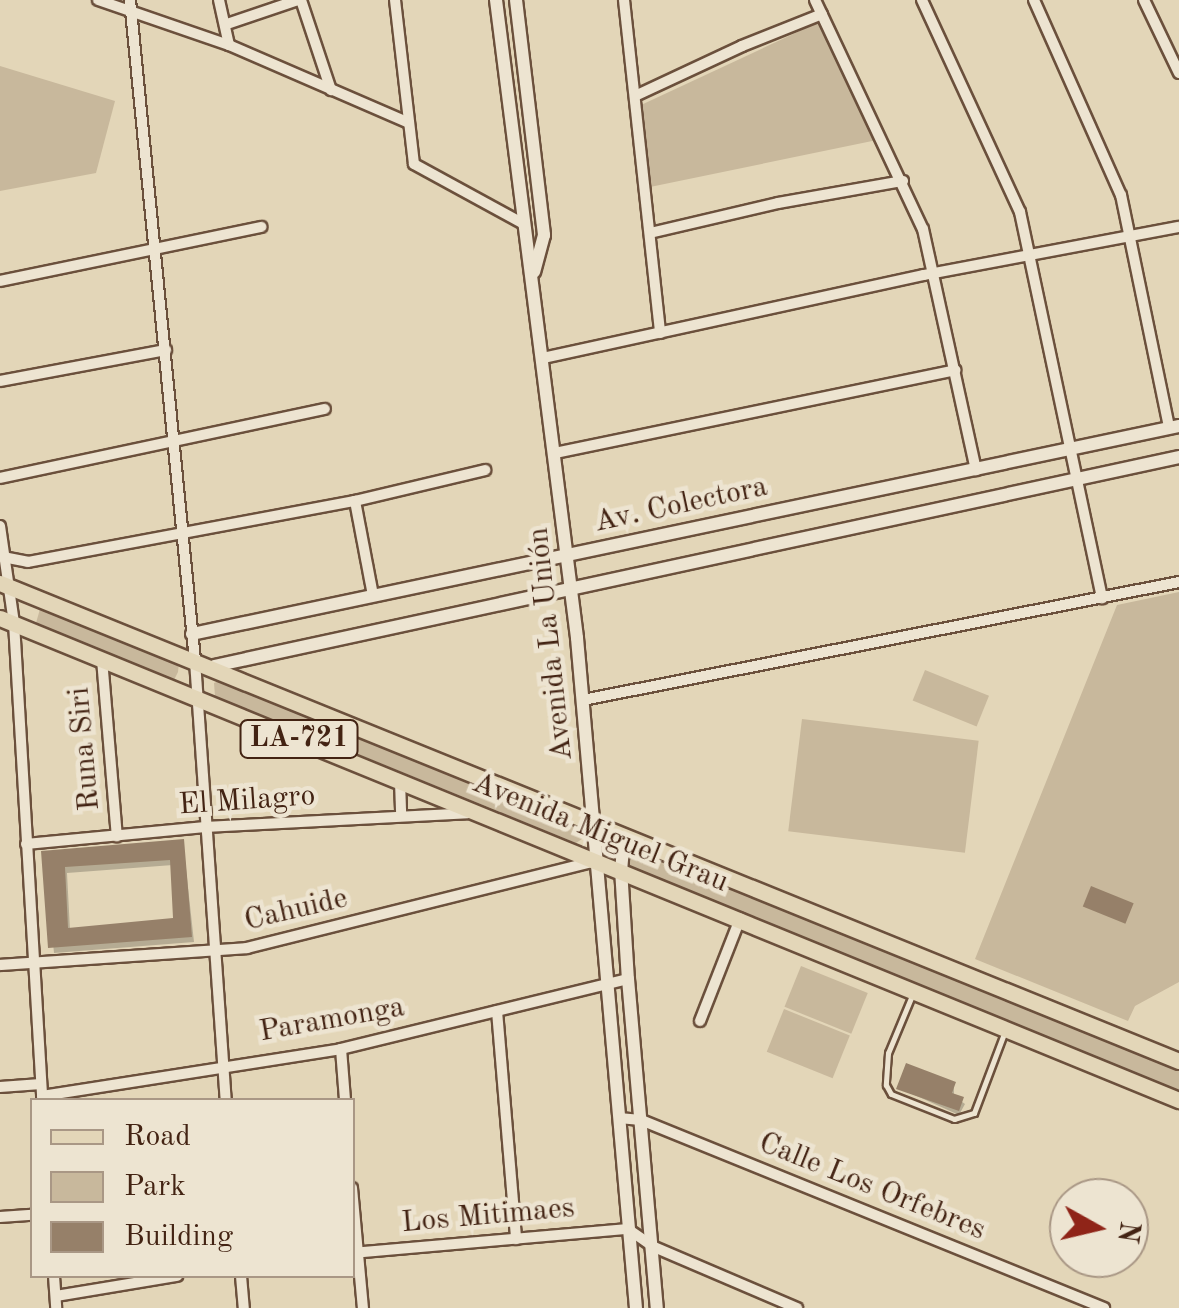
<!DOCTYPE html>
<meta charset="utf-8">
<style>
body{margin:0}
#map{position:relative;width:1179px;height:1308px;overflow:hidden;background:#e3d6b8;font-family:"Old Standard TT",serif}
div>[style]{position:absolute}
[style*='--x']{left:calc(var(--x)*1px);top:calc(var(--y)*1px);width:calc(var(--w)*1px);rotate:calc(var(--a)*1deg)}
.green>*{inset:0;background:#c8b89c;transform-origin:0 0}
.shadow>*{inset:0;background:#0003}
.building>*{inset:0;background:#968069;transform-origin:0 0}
.roads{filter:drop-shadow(2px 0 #6b503c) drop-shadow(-2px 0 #6b503c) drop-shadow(0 2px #6b503c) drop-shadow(0 -2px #6b503c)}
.service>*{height:5px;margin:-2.5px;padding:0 2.5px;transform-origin:2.5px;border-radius:2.5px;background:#ede4d1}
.minor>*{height:10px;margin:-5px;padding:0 5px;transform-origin:5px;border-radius:5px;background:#ede4d1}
.tertiary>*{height:12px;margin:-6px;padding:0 6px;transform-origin:6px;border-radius:6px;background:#ede4d1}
.primary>*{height:15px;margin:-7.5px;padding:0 7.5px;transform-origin:7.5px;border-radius:7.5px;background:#e3d6b8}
span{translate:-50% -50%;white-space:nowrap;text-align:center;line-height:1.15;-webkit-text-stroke:9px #ede4d1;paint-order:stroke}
.shield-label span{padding:2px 8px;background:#ede4d1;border:2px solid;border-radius:8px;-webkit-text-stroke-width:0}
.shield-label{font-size:28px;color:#432313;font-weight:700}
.street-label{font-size:30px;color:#432313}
.legend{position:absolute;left:30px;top:1098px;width:325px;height:180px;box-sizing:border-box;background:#ede4d1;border:2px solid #a99785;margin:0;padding:12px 18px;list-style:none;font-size:30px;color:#432313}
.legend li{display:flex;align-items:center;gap:20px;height:50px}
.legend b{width:50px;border:2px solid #a99785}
.north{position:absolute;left:1049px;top:1178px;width:100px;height:100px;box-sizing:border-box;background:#ede4d1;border:2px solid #a99785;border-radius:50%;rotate:98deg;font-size:28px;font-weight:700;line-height:40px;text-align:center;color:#432313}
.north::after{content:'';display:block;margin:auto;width:35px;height:45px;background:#8f2418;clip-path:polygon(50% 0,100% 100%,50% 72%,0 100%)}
</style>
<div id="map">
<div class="green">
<i style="clip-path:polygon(819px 22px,877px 140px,650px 187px,641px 105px)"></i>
<i style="clip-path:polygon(0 66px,115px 101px,96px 173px,0 191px)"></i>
<i style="clip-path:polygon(1179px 592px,1179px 982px,1135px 1006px,1128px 1021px,975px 959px,1117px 605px)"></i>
<i style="clip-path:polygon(40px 609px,179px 662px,178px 672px,174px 680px,36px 623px)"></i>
<i style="left:925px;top:670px;width:69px;height:33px;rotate:22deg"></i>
<i style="clip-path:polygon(224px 679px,581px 822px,582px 839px,576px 843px,215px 696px,214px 683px)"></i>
<i style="left:802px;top:719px;width:178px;height:113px;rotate:7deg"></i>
<i style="clip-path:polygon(638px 850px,1179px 1068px,1179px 1094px,627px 867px,627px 855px)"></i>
<i style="left:801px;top:966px;width:72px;height:44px;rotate:22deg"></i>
<i style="left:784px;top:1009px;width:71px;height:46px;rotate:22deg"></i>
</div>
<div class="shadow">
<i style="clip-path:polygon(evenodd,183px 841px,194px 942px,54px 953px,44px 854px,183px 841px,173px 865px,176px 921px,70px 930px,67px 873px,173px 865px)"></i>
<i style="clip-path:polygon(954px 1084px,954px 1096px,965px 1104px,959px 1115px,899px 1088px)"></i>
</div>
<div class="building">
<i style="clip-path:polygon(evenodd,184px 839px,192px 937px,48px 948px,41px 851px,184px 839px,170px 860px,173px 918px,68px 928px,65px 867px,170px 860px)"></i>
<i style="left:1091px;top:886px;width:46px;height:22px;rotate:22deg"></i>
<i style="clip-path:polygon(906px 1063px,956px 1082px,952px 1093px,964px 1097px,959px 1111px,896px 1089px)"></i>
</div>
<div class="roads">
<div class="service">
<i style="--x:913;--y:993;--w:65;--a:112.6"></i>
<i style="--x:888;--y:1053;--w:32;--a:94"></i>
<i style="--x:886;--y:1085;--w:10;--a:61"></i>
<i style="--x:891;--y:1094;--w:68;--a:21.6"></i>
<i style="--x:954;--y:1119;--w:21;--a:-17"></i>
<i style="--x:974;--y:1113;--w:88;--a:-69.3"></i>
</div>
<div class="minor">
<i style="--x:98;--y:0;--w:139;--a:19"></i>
<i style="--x:229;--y:45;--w:196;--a:23.4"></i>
<i style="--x:130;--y:0;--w:664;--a:84.38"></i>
<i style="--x:195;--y:661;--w:440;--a:86"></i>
<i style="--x:219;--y:0;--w:46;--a:77.5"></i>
<i style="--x:301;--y:0;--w:95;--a:71.6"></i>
<i style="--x:395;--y:0;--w:165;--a:83.4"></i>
<i style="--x:414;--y:164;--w:123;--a:28.6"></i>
<i style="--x:624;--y:0;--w:335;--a:83.8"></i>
<i style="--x:815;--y:0;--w:253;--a:64.8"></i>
<i style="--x:923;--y:229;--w:247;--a:77.6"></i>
<i style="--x:922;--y:0;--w:234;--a:65.2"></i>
<i style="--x:1020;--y:212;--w:395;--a:78"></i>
<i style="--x:1034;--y:0;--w:214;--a:66"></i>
<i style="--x:1121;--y:195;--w:237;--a:78.3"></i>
<i style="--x:1144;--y:0;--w:81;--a:64.4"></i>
<i style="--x:227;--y:24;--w:75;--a:-18.7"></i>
<i style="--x:635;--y:96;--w:118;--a:-25"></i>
<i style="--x:742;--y:46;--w:86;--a:-21.8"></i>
<i style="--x:650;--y:233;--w:131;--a:-13.2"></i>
<i style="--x:778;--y:203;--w:127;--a:-10"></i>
<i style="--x:0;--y:281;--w:267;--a:-11.7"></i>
<i style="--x:543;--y:358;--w:390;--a:-12.3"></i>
<i style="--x:924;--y:275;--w:259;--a:-10.7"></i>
<i style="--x:0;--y:381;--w:169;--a:-10.6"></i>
<i style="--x:555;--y:453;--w:409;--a:-11.7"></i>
<i style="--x:0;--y:478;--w:332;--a:-12"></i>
<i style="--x:355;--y:501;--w:96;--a:79.2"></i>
<i style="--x:0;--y:526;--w:98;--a:81.8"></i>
<i style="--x:14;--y:623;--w:476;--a:86.6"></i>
<i style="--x:3;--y:557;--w:25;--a:11"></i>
<i style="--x:28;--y:562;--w:333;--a:-10.6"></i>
<i style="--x:355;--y:501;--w:134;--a:-13.4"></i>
<i style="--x:102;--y:659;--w:178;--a:85.2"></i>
<i style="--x:583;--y:700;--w:608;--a:-11.2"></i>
<i style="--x:400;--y:781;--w:35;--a:88"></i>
<i style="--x:26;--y:844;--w:180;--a:-5.4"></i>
<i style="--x:205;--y:827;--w:263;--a:-3"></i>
<i style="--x:0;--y:965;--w:248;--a:-3.9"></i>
<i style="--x:247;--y:948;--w:357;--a:-14"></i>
<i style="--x:497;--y:1011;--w:229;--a:85.2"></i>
<i style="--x:700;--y:1021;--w:110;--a:-68.6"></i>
<i style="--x:341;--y:1049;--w:51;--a:85.5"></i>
<i style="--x:0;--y:1087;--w:41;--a:-4.2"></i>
<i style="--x:42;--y:1096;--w:303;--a:-8.9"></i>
<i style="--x:341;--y:1049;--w:295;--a:-13.7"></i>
<i style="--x:619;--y:1118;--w:22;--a:5"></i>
<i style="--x:641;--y:1120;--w:500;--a:22.1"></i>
<i style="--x:352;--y:1188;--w:121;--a:84.8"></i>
<i style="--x:0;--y:1217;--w:32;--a:-4"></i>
<i style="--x:352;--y:1253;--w:277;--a:-5"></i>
<i style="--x:628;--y:1229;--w:29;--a:35"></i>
<i style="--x:652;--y:1246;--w:158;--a:23.2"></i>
<i style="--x:54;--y:1276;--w:32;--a:86"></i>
<i style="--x:241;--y:1276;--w:32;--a:85"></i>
<i style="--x:56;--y:1296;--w:123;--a:-9.4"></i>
</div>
<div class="tertiary">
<i style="--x:496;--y:0;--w:643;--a:82.76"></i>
<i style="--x:577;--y:638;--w:673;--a:84.97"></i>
<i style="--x:516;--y:0;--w:237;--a:83.2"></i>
<i style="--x:544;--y:235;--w:38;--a:105"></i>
<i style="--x:192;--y:634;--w:1009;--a:-11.9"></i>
<i style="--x:214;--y:666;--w:987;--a:-12.22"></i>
<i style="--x:624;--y:837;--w:32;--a:95"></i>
<i style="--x:621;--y:869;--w:110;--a:86.4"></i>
<i style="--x:628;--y:979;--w:330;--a:85"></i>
</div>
<div class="primary">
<i style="--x:0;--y:583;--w:1272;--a:22.07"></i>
<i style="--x:0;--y:618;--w:1274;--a:22.24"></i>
</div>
</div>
<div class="shield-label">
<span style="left:299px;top:739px">LA-721</span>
</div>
<div class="street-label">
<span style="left:681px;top:505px;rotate:-12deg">Av. Colectora</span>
<span style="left:551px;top:644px;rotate:-96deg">Avenida La Unión</span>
<span style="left:85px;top:749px;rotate:-95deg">Runa Siri</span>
<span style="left:247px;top:801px;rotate:-4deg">El Milagro</span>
<span style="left:600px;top:833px;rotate:22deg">Avenida Miguel Grau</span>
<span style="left:296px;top:910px;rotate:-13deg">Cahuide</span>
<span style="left:332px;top:1020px;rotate:-10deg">Paramonga</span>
<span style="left:872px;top:1187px;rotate:22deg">Calle Los Orfebres</span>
<span style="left:488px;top:1216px;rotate:-5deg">Los Mitimaes</span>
</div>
<ul class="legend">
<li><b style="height:12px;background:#e3d6b8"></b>Road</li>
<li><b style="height:28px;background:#c8b89c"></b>Park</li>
<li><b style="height:28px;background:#968069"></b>Building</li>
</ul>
<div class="north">N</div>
</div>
